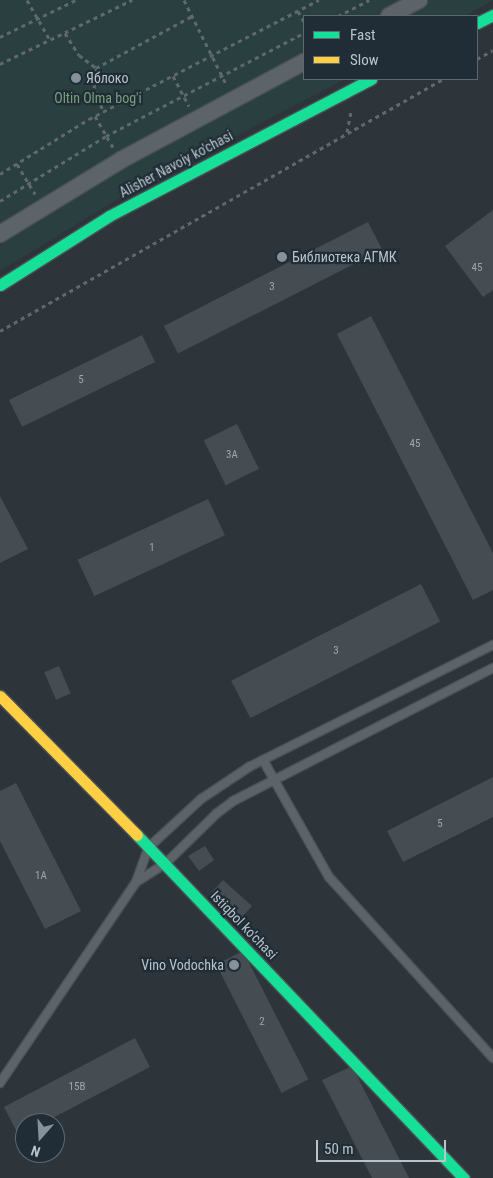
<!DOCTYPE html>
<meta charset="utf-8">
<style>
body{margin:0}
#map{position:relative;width:493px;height:1178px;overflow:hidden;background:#2d353b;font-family:"Roboto Condensed",sans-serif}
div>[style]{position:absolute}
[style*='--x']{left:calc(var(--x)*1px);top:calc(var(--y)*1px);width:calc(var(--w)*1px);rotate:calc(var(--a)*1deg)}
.green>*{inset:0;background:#2a4040}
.building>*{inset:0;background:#464d52;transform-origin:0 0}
.path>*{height:3px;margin-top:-1.5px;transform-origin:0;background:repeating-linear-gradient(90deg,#60686c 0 4px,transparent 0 8px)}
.roads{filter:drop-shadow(1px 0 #4b5155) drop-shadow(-1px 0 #4b5155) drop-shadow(0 1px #4b5155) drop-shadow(0 -1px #4b5155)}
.lane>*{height:8px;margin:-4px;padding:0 4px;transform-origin:4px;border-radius:4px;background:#5d6469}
.street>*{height:16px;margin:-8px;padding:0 8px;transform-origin:8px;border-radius:8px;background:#5d6469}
.fast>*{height:11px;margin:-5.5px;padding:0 5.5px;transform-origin:5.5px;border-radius:5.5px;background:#16e098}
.slow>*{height:11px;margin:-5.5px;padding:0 5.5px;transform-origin:5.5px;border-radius:5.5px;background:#ffcf43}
.dots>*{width:14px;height:14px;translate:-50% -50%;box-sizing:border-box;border:2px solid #202d36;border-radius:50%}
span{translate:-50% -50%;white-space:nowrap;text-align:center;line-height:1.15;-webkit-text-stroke:4.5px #202d36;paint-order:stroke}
.number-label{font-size:11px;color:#9ca6ad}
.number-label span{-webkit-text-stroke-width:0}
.poi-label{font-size:14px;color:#b8c3cb}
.left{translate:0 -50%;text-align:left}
.right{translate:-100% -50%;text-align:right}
.park-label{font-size:14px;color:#77a07a}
.street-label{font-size:14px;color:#b8c3cb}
.legend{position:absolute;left:303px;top:15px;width:175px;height:65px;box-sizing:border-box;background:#202d36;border:1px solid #5d6972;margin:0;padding:6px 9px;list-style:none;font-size:15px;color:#b8c3cb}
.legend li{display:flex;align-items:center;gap:10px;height:25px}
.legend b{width:25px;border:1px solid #5d6972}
.north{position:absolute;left:15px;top:1113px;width:50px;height:50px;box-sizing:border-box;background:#202d36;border:1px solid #5d6972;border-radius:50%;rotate:199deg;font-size:14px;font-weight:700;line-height:20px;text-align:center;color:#b8c3cb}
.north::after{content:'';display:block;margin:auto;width:18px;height:22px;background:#879199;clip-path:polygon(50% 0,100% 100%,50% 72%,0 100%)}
.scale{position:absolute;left:316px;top:1140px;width:130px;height:22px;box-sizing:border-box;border:2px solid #b8c3cb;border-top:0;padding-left:6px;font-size:15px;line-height:18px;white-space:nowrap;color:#b8c3cb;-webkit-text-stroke:4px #202d36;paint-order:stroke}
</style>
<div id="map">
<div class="green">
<i style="clip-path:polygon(0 0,493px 0,465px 16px,304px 16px,304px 79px,345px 79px,134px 189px,0 271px)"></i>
</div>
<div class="building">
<i style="clip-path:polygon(493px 210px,493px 290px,483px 297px,445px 246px)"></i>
<i style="left:368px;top:222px;width:31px;height:229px;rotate:63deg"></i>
<i style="clip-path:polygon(371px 316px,493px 553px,493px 590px,473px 600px,337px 334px)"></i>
<i style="left:142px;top:335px;width:30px;height:148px;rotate:64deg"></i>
<i style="left:237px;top:424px;width:50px;height:37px;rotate:64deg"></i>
<i style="clip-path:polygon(0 496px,28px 549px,0 563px)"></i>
<i style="left:208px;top:499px;width:40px;height:144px;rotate:65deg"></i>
<i style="left:421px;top:584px;width:42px;height:213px;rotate:63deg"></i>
<i style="left:59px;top:666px;width:30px;height:16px;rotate:67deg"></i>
<i style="clip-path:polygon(493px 777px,493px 817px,403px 862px,387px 831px)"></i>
<i style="clip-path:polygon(16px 783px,81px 911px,45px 929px,0 841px,0 791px)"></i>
<i style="clip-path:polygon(205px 846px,214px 860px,199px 871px,188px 856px)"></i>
<i style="left:223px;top:880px;width:39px;height:20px;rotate:42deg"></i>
<i style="left:243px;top:951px;width:144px;height:30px;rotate:63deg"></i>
<i style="clip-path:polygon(135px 1038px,150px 1067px,43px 1123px,25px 1123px,25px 1133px,19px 1136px,4px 1107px)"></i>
<i style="clip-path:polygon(352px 1066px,409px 1178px,372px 1178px,322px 1080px)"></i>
</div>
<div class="path">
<i style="--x:27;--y:0;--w:46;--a:60.1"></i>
<i style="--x:184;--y:0;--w:96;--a:63.4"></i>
<i style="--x:298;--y:11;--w:13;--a:61"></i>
<i style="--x:338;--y:16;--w:35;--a:-27"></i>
<i style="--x:65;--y:33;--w:26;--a:58"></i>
<i style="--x:79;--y:55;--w:21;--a:37"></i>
<i style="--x:96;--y:68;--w:22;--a:95"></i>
<i style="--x:94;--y:90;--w:24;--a:66"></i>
<i style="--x:0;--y:37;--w:85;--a:-26"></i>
<i style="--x:477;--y:59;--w:18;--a:-29"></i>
<i style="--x:0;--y:64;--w:147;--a:-25.9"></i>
<i style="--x:96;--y:68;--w:109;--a:-28.4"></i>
<i style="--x:173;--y:76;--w:34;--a:62"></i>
<i style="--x:95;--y:116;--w:36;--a:60"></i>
<i style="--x:347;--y:132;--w:20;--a:-79"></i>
<i style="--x:17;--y:164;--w:35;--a:59"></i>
<i style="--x:0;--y:174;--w:105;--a:-31.7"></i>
<i style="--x:89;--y:119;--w:259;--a:-27.4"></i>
<i style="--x:0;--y:201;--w:124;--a:-31.5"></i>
<i style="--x:106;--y:136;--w:223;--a:-27.5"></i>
<i style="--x:0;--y:331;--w:510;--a:-29.63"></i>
</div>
<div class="roads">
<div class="lane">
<i style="--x:263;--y:760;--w:134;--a:60.6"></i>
<i style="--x:329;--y:877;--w:244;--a:47.8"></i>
<i style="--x:136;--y:882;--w:34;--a:-32"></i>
<i style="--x:165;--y:864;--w:71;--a:-44.4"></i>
<i style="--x:216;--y:814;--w:21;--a:-37"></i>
<i style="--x:233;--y:801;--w:292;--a:-27.1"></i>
<i style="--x:0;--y:1083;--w:243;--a:-55.9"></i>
<i style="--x:136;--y:882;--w:37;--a:-70"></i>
<i style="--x:149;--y:847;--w:71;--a:-42.7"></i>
<i style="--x:201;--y:799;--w:58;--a:-33.7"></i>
<i style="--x:249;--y:767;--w:273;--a:-26.6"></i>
</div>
<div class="street">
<i style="--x:389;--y:16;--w:34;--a:-28"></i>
<i style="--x:0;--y:234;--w:142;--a:-31.4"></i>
<i style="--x:121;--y:160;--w:208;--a:-28.2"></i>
</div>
<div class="fast">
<i style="--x:477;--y:23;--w:18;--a:-27"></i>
<i style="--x:0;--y:285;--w:129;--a:-32.3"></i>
<i style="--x:109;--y:216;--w:296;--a:-27.6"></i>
<i style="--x:137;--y:835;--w:474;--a:46.4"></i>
</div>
<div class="slow">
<i style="--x:0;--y:696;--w:195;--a:45.4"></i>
</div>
</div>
<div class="dots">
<i style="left:76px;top:78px;background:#879199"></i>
<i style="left:282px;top:257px;background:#879199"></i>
<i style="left:234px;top:965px;background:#879199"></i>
</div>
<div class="number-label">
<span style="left:477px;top:268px">45</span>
<span style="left:272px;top:287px">3</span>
<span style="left:81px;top:380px">5</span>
<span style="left:415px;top:444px">45</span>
<span style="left:232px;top:455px">3А</span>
<span style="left:152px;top:548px">1</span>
<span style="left:336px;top:651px">3</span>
<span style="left:440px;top:824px">5</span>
<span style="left:41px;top:876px">1А</span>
<span style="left:262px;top:1022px">2</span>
<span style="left:77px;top:1087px">15В</span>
</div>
<div class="poi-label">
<span class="left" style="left:86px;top:78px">Яблоко</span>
<span class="left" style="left:292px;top:257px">Библиотека АГМК</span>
<span class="right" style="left:224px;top:965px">Vino Vodochka</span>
</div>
<div class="park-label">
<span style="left:98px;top:98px">Oltin Olma bog'i</span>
</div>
<div class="street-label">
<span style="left:176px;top:164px;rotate:-28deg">Alisher Navoiy ko'chasi</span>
<span style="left:244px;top:925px;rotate:46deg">Istiqbol ko'chasi</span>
</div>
<ul class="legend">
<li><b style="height:6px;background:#16e098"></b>Fast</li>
<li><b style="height:6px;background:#ffcf43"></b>Slow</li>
</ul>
<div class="north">N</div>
<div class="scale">50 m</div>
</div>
